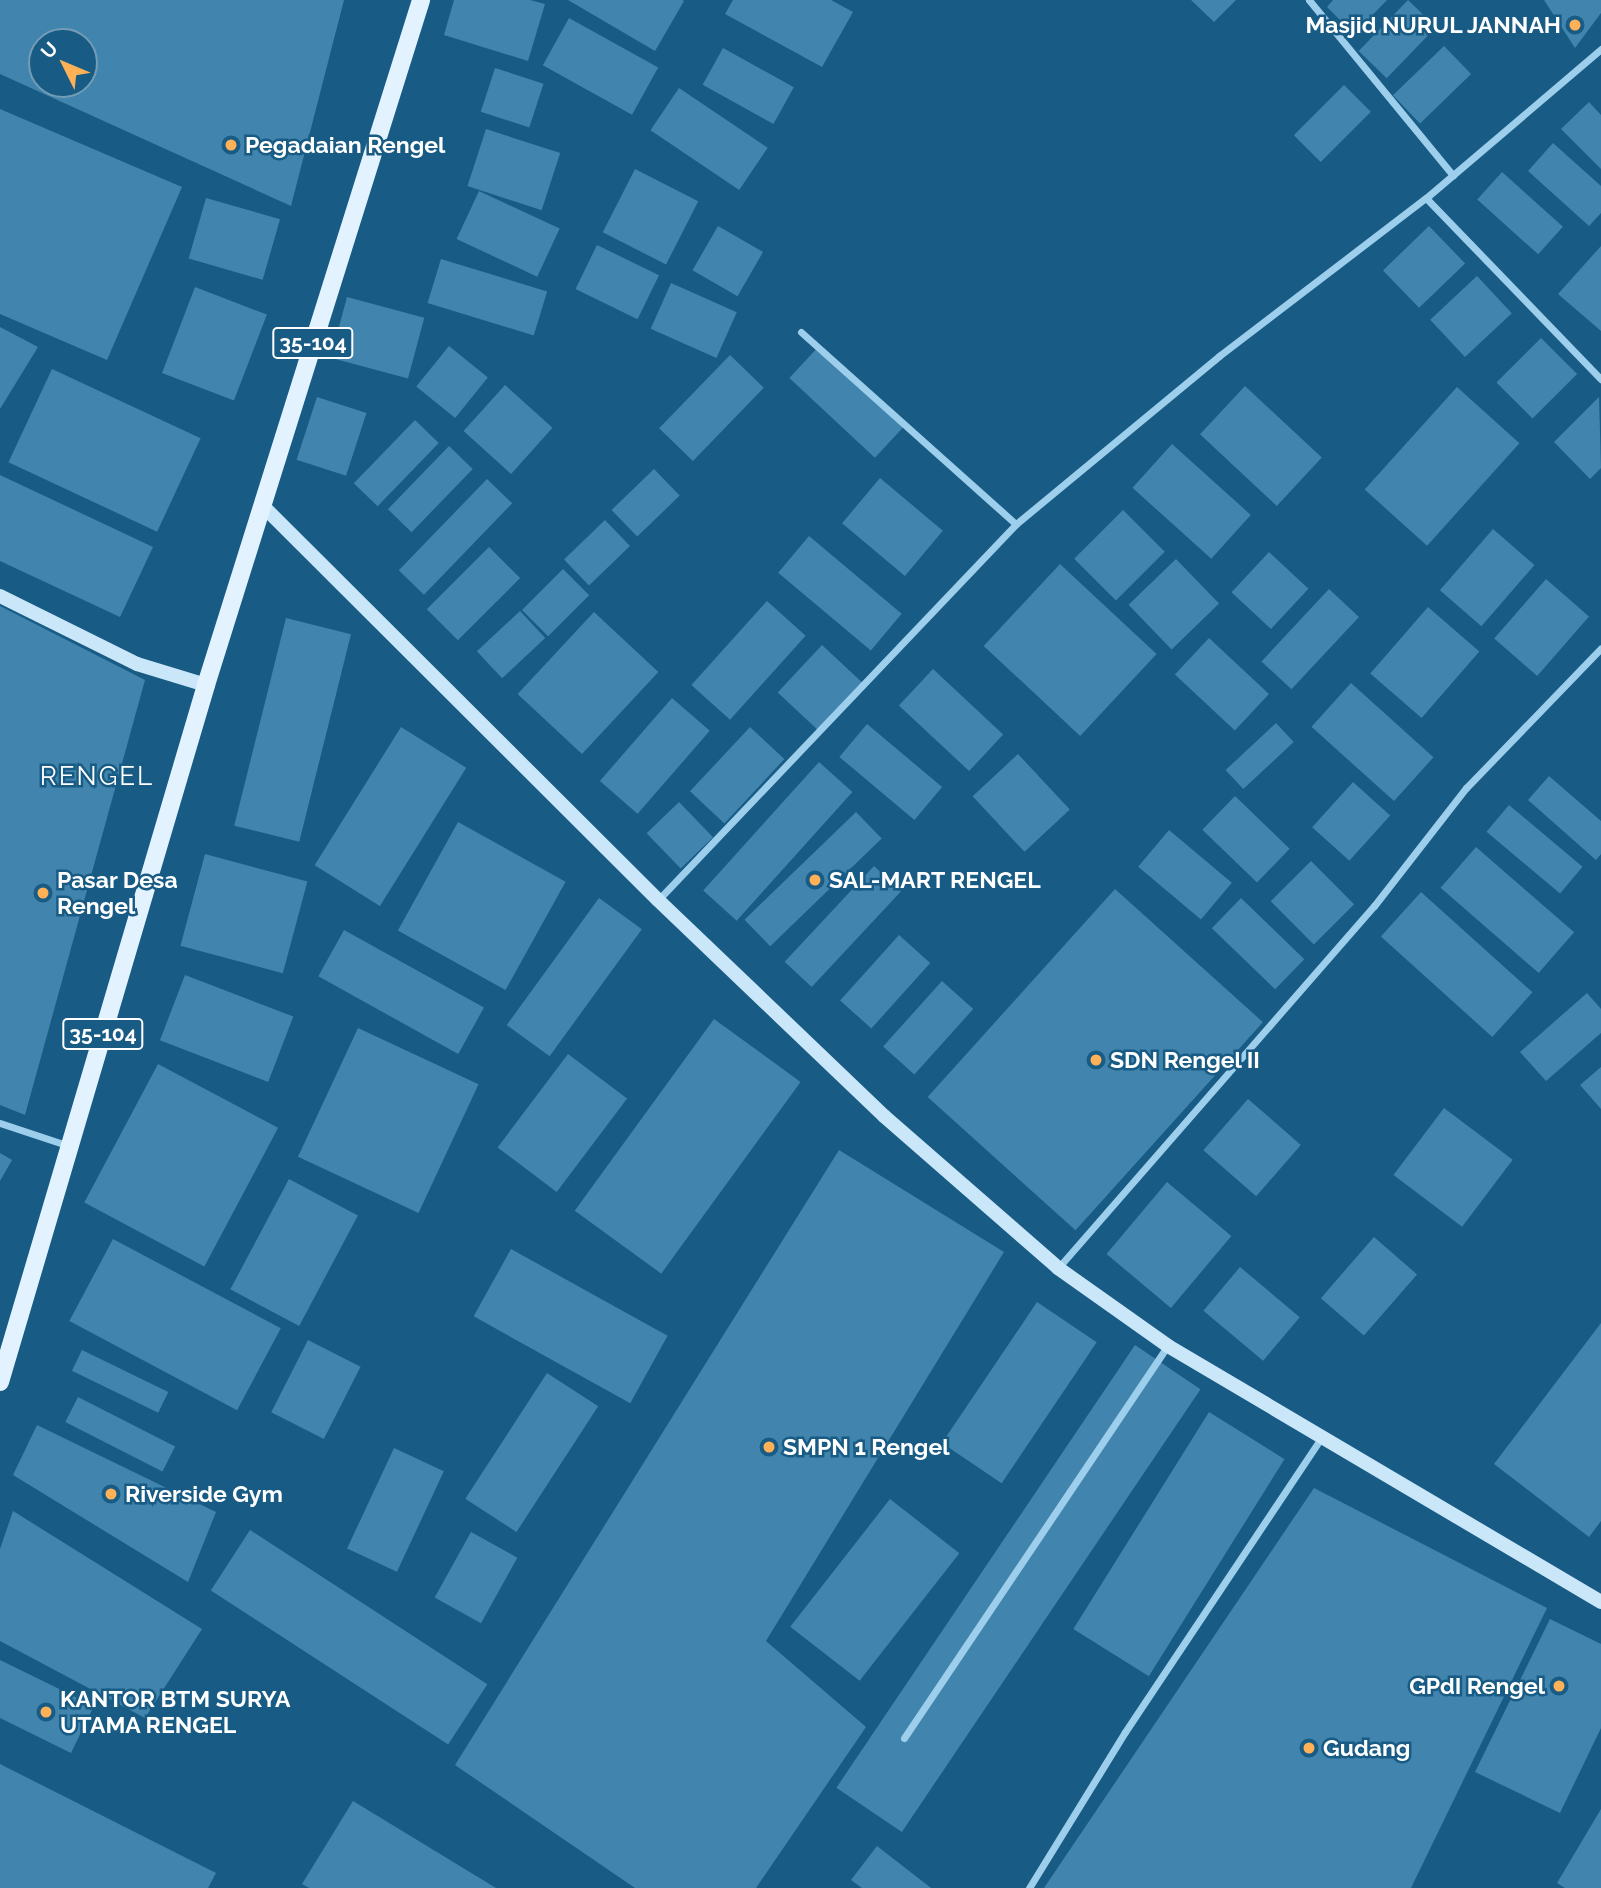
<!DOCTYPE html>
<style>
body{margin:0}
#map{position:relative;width:1601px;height:1888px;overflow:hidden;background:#185b84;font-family:Raleway,sans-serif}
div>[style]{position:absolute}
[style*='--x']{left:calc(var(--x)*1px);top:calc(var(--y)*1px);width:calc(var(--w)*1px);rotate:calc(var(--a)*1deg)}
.building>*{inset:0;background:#4185ae;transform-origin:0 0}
.street>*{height:7px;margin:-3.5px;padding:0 3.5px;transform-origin:3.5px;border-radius:3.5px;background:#9dcfec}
.secondary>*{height:14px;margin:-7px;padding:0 7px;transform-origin:7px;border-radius:7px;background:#cae6f9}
.primary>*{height:18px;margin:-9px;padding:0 9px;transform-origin:9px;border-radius:9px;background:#e2f3ff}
.dots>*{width:19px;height:19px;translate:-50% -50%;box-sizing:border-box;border:4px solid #185b84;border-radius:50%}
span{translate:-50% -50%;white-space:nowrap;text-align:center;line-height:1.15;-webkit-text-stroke:5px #185b84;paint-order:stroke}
.shield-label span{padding:2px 5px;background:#185b84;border:2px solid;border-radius:5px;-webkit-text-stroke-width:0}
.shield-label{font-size:21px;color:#fff;font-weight:700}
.poi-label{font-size:23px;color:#fff;font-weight:700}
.right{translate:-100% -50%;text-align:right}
.left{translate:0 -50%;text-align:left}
.quarter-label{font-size:26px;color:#fff;letter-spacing:2px}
.north{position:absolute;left:28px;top:28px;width:70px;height:70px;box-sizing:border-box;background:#185b84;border:2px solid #749db5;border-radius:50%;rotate:313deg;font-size:19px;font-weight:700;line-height:28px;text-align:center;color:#fff}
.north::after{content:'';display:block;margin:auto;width:24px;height:32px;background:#ffb158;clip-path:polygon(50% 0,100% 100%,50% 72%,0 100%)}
</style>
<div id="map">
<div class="building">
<i style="clip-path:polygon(evenodd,0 0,344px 0,291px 206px,0 74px,0 0,42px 42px,84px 42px,84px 84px,42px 84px,42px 42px)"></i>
<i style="clip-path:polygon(454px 0,530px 0,545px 4px,528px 61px,444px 35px)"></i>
<i style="clip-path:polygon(568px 0,682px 0,684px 1px,655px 51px)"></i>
<i style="clip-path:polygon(733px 0,831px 0,853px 12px,822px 67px,725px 14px)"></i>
<i style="clip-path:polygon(1191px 0,1236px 0,1214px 22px)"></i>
<i style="clip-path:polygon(1333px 0,1387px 0,1354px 34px,1327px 7px)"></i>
<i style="left:1408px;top:0;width:39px;height:71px;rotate:44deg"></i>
<i style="clip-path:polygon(1544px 0,1601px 0,1601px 13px,1575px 48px)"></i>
<i style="left:569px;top:18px;width:102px;height:54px;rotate:29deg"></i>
<i style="left:1444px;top:46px;width:39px;height:71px;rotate:46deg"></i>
<i style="left:723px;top:48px;width:81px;height:42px;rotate:29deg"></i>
<i style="left:495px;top:68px;width:51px;height:46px;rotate:18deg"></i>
<i style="left:1344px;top:85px;width:38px;height:71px;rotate:45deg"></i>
<i style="left:679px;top:88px;width:107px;height:51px;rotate:34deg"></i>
<i style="clip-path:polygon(1589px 102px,1601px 115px,1601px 169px,1561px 129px)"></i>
<i style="clip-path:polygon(0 109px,182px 187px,107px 360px,0 314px)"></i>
<i style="left:486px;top:129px;width:78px;height:60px;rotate:18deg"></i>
<i style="clip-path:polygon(1553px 143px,1601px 186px,1601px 213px,1589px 226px,1528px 171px)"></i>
<i style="left:635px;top:169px;width:71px;height:71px;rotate:27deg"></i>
<i style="left:1502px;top:172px;width:82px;height:37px;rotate:42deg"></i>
<i style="left:479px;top:191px;width:89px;height:53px;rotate:25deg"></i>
<i style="left:206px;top:198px;width:77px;height:63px;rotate:16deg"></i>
<i style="left:718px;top:226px;width:52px;height:51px;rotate:30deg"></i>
<i style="left:1429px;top:226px;width:52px;height:64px;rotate:46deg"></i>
<i style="left:597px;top:245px;width:69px;height:49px;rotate:26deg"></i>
<i style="clip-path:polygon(1601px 246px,1601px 331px,1558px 294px)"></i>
<i style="left:441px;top:259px;width:111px;height:46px;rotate:17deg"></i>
<i style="left:1477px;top:276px;width:51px;height:64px;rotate:47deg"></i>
<i style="left:671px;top:283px;width:72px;height:50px;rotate:24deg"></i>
<i style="left:195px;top:287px;width:77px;height:92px;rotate:21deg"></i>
<i style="left:347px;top:297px;width:80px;height:63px;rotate:15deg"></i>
<i style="clip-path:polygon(0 327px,38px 347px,0 409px)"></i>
<i style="left:1541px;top:338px;width:51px;height:63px;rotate:45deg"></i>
<i style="left:820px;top:345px;width:117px;height:45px;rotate:43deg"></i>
<i style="left:449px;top:346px;width:50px;height:52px;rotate:39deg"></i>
<i style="left:730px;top:355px;width:47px;height:102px;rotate:44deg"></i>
<i style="left:52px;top:369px;width:164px;height:103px;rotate:25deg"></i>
<i style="left:505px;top:385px;width:64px;height:62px;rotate:42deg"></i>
<i style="left:1245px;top:386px;width:105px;height:66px;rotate:43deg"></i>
<i style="left:1457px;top:387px;width:84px;height:138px;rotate:42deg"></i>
<i style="left:317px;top:397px;width:52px;height:66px;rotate:18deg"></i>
<i style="clip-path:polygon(1599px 397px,1601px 468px,1590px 479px,1554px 442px)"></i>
<i style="left:415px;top:420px;width:33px;height:88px;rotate:44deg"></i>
<i style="left:1172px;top:444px;width:106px;height:59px;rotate:42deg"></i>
<i style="left:449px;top:446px;width:33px;height:88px;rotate:44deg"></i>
<i style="left:654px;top:469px;width:37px;height:59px;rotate:46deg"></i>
<i style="clip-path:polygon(0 475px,153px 547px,120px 617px,0 561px)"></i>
<i style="left:880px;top:478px;width:82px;height:59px;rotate:40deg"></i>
<i style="left:487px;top:479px;width:35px;height:127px;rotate:44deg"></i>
<i style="left:1123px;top:510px;width:59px;height:69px;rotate:45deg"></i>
<i style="left:605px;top:520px;width:36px;height:57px;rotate:46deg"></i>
<i style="left:1493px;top:529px;width:55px;height:81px;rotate:41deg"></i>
<i style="left:809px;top:536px;width:121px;height:48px;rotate:40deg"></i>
<i style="left:489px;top:547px;width:44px;height:88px;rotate:45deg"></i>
<i style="left:1269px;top:552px;width:54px;height:55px;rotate:43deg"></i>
<i style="left:1176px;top:559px;width:62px;height:66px;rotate:46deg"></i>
<i style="left:1060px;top:564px;width:132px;height:112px;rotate:43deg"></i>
<i style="left:563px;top:569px;width:37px;height:58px;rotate:45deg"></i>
<i style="left:1546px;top:579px;width:57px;height:79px;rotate:41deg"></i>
<i style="left:1329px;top:589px;width:41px;height:99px;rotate:43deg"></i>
<i style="left:767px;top:601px;width:52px;height:113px;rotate:42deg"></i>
<i style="clip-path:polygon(0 606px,145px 680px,25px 1115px,0 1105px)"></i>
<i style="left:1428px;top:607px;width:68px;height:88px;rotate:41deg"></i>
<i style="left:520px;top:611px;width:37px;height:59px;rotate:47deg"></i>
<i style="left:594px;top:612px;width:88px;height:112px;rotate:43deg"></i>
<i style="left:286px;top:618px;width:67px;height:214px;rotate:14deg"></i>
<i style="left:1209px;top:638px;width:82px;height:50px;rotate:43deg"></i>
<i style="left:822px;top:645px;width:56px;height:65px;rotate:43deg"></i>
<i style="left:933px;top:669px;width:96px;height:50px;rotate:43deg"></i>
<i style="left:1351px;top:683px;width:111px;height:59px;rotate:42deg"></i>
<i style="left:672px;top:698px;width:50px;height:110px;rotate:41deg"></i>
<i style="left:1276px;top:723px;width:26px;height:69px;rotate:47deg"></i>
<i style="left:867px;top:724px;width:98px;height:43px;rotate:40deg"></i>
<i style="left:401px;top:727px;width:77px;height:163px;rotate:32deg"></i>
<i style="left:750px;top:727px;width:47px;height:88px;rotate:43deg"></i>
<i style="left:1018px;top:754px;width:76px;height:62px;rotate:47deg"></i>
<i style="left:819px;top:762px;width:45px;height:173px;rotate:42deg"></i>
<i style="clip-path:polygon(1549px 776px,1601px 821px,1601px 854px,1596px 860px,1528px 800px)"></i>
<i style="left:1353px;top:782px;width:50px;height:61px;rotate:42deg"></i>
<i style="left:1235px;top:796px;width:76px;height:47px;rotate:44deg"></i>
<i style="left:679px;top:802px;width:49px;height:45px;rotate:46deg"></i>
<i style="left:1509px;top:805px;width:96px;height:35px;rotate:40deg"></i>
<i style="left:856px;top:812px;width:37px;height:155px;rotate:46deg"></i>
<i style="left:458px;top:822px;width:123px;height:124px;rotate:29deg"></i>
<i style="left:1169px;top:830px;width:82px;height:48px;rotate:40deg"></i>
<i style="left:1476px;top:847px;width:130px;height:54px;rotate:41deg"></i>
<i style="left:205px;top:854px;width:106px;height:95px;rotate:15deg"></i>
<i style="left:1311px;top:861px;width:61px;height:57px;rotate:45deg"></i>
<i style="left:874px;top:866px;width:37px;height:131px;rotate:43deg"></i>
<i style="left:1115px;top:889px;width:199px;height:280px;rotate:42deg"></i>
<i style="left:1421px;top:892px;width:150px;height:60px;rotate:42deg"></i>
<i style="left:599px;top:898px;width:53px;height:157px;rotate:36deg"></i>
<i style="left:1241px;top:898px;width:88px;height:42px;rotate:44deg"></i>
<i style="left:344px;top:930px;width:160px;height:53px;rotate:29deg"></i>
<i style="left:899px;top:935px;width:42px;height:88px;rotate:42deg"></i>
<i style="left:185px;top:975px;width:116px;height:70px;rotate:21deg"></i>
<i style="left:942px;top:981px;width:42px;height:88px;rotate:42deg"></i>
<i style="clip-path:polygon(1587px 993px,1601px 1009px,1601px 1033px,1546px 1081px,1520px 1052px)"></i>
<i style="left:714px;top:1019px;width:107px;height:237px;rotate:36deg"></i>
<i style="left:358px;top:1028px;width:133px;height:142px;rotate:25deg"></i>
<i style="left:568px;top:1054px;width:74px;height:117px;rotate:37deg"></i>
<i style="left:158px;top:1064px;width:136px;height:157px;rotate:28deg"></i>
<i style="clip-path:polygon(1601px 1067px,1601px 1109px,1580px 1085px)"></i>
<i style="left:1248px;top:1099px;width:70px;height:68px;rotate:41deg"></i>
<i style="left:1444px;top:1108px;width:86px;height:84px;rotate:37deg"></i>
<i style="clip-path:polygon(839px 1150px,1004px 1252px,766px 1641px,866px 1727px,756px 1888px,635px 1888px,455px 1765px)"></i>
<i style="clip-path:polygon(0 1153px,12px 1160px,0 1181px)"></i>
<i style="left:289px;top:1179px;width:78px;height:125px;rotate:28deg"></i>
<i style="left:1167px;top:1182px;width:84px;height:94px;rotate:40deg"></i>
<i style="left:1374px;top:1237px;width:57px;height:81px;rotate:41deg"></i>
<i style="left:113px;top:1239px;width:190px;height:93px;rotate:28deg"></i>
<i style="left:511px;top:1249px;width:179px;height:77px;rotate:29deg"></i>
<i style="left:1240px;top:1267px;width:78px;height:57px;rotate:40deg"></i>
<i style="left:1037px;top:1302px;width:72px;height:170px;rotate:34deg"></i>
<i style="clip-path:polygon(1601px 1323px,1601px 1521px,1589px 1537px,1494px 1464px)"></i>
<i style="left:308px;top:1340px;width:59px;height:81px;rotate:27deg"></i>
<i style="left:1135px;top:1345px;width:79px;height:534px;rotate:34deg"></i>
<i style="left:82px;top:1350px;width:96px;height:23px;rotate:26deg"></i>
<i style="left:547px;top:1373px;width:61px;height:150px;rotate:33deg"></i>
<i style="left:78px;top:1397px;width:109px;height:28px;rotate:27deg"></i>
<i style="left:1209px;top:1412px;width:89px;height:256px;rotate:32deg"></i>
<i style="clip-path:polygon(37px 1425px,216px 1512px,188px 1582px,13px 1475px)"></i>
<i style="left:394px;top:1448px;width:55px;height:111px;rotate:25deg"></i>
<i style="clip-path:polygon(1314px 1488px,1547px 1608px,1411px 1888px,1044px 1888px)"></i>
<i style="left:890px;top:1499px;width:88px;height:162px;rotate:38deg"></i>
<i style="clip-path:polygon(13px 1511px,202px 1629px,145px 1718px,0 1641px,0 1549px)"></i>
<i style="left:250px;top:1530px;width:283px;height:72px;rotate:33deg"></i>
<i style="left:471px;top:1532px;width:53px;height:75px;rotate:29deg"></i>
<i style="clip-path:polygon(1550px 1619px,1601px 1644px,1601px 1728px,1560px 1813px,1475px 1772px)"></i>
<i style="clip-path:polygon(0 1660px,94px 1706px,71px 1753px,0 1718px)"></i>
<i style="clip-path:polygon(0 1764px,216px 1873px,208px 1888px,0 1888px)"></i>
<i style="clip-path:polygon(353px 1801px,496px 1888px,309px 1888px,302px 1884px)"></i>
<i style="clip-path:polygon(1601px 1809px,1601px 1888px,1565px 1888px,1557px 1883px)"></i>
<i style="clip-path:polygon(877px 1846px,931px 1888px,862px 1888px,851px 1880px)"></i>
</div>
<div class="street">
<i style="--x:1309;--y:0;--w:227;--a:50.6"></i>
<i style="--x:1426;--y:198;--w:252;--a:46"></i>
<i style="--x:801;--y:332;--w:288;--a:41.8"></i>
<i style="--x:658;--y:900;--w:519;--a:-46.4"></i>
<i style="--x:1016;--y:524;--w:264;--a:-39.6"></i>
<i style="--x:1219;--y:356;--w:260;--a:-37.4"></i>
<i style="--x:1426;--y:198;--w:230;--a:-40.4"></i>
<i style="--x:0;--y:1123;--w:73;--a:18.4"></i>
<i style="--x:1058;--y:1268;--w:481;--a:-48.9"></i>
<i style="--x:1374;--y:906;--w:150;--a:-52.1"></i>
<i style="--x:1466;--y:788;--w:194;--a:-46"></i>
<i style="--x:904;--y:1738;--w:472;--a:-56.1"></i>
<i style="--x:1029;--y:1888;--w:183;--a:-58.4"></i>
<i style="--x:1125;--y:1732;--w:353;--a:-56.3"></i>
</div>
<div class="secondary">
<i style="--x:262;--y:505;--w:559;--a:44.93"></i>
<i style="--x:658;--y:900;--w:313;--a:43.7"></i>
<i style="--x:884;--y:1116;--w:231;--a:41.1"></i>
<i style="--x:1058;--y:1268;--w:135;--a:35.3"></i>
<i style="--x:1168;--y:1346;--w:503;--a:30.59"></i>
<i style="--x:0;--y:596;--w:153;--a:26.4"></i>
<i style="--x:137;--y:664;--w:72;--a:16.9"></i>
</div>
<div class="primary">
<i style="--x:0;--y:1382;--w:727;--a:-73.53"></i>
<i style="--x:206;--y:685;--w:718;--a:-72.57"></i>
</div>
<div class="dots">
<i style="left:1575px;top:25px;background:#ffb158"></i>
<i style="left:231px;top:145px;background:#ffb158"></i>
<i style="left:815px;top:880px;background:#ffb158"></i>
<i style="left:43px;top:893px;background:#ffb158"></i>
<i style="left:1096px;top:1060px;background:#ffb158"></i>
<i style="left:769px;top:1447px;background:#ffb158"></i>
<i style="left:111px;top:1494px;background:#ffb158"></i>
<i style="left:1559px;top:1686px;background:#ffb158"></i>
<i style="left:46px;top:1712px;background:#ffb158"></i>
<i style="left:1309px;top:1748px;background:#ffb158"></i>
</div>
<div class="shield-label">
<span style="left:313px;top:343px">35-104</span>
<span style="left:103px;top:1034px">35-104</span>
</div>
<div class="poi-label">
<span class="right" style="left:1561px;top:25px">Masjid NURUL JANNAH</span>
<span class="left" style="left:245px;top:145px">Pegadaian Rengel</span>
<span class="left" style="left:57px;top:893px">Pasar Desa<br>Rengel</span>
<span class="left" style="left:829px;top:880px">SAL-MART RENGEL</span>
<span class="left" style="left:1110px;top:1060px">SDN Rengel II</span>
<span class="left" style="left:783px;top:1447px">SMPN 1 Rengel</span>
<span class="left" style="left:125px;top:1494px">Riverside Gym</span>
<span class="right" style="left:1545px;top:1686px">GPdI Rengel</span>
<span class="left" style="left:60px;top:1712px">KANTOR BTM SURYA<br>UTAMA RENGEL</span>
<span class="left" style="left:1323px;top:1748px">Gudang</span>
</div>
<div class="quarter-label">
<span style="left:97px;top:777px">RENGEL</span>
</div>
<div class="north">U</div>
</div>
